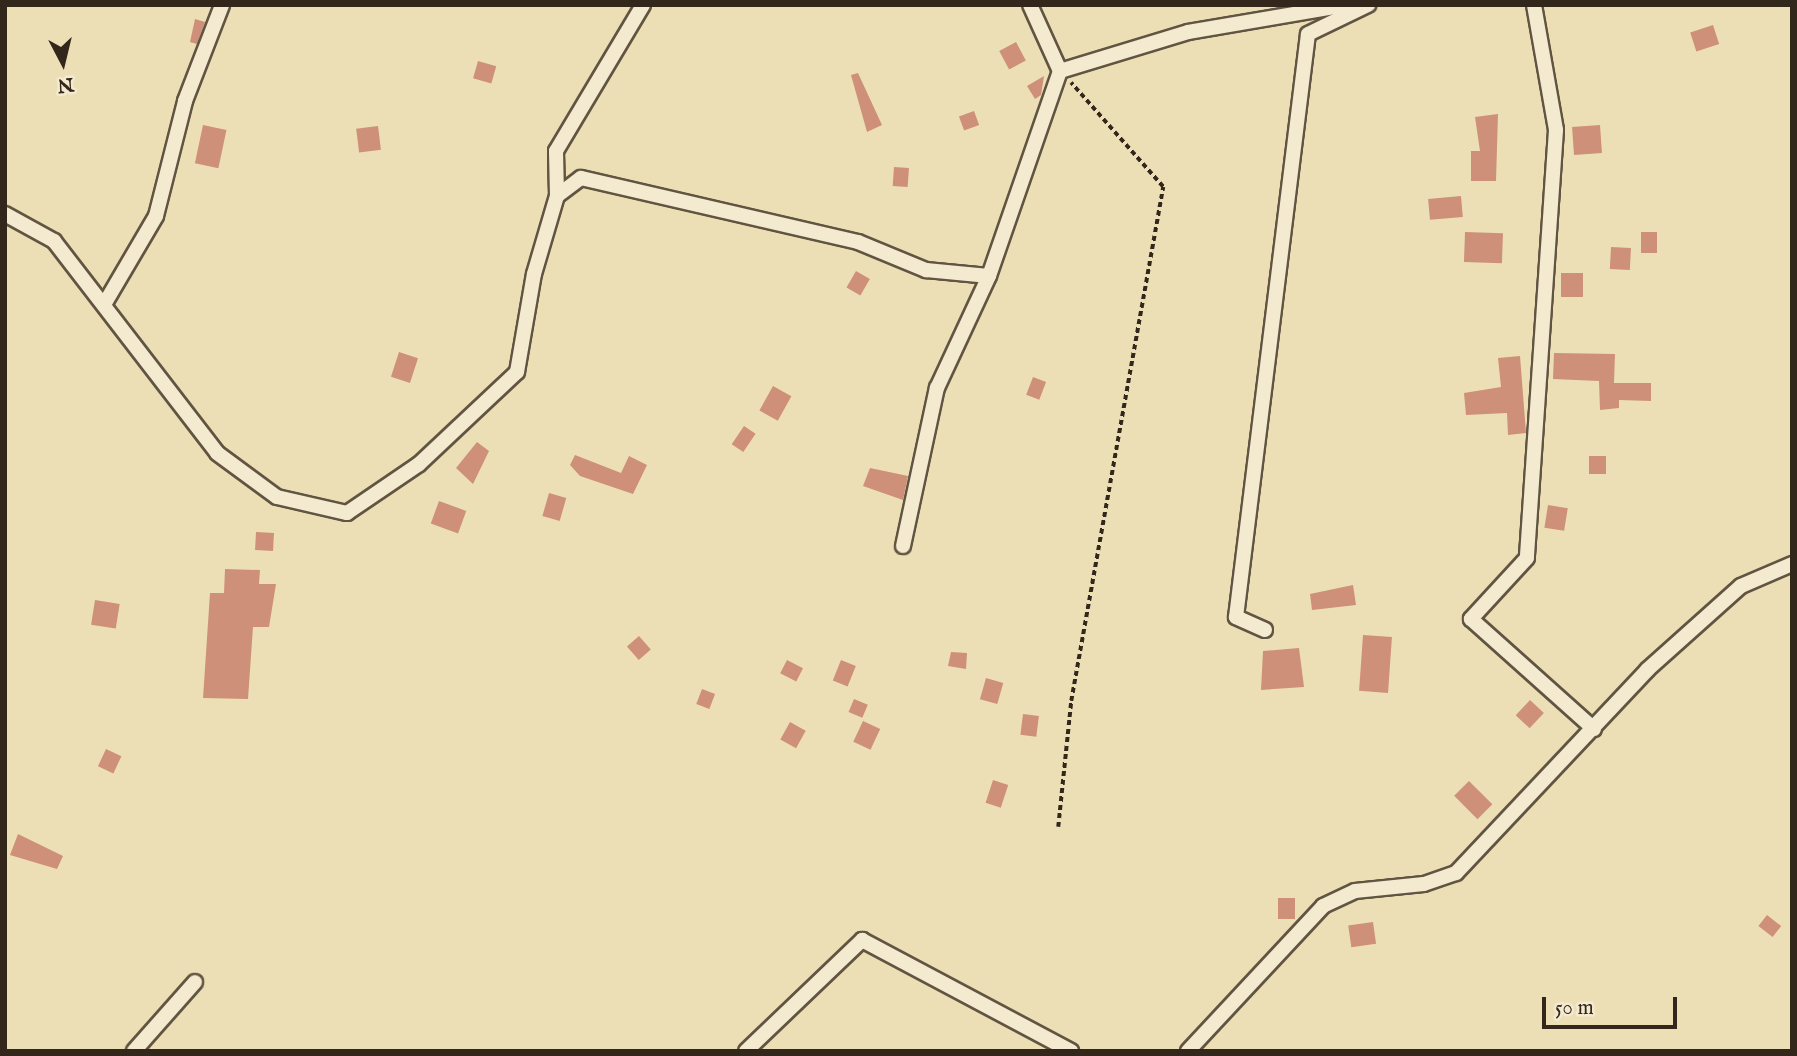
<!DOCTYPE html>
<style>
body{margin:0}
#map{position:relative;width:1797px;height:1056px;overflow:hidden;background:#ecdfb6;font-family:"IM FELL English",serif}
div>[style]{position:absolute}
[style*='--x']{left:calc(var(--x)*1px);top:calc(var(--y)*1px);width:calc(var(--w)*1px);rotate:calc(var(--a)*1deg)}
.building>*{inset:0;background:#ce9078;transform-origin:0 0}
.path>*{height:3.5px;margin-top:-1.75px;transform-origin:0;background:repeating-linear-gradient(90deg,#33271b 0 5px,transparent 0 8.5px)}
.roads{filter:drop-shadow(2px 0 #615542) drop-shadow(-2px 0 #615542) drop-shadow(0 2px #615542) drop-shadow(0 -2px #615542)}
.minor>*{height:14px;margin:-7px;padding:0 7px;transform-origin:7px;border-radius:7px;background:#f3ead0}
span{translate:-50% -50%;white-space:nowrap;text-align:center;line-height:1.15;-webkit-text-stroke:7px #f3ead0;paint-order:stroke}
.frame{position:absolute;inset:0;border:7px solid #33271b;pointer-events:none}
.north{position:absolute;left:28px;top:28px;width:70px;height:70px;-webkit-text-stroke:5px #f3ead0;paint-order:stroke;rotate:173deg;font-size:19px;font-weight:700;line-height:28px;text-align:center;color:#33271b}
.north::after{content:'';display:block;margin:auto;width:24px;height:32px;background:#33271b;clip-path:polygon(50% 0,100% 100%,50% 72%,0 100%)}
.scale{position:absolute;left:1542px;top:997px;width:135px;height:32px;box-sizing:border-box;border:4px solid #33271b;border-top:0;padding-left:9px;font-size:21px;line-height:24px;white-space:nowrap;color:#33271b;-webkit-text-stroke:5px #f3ead0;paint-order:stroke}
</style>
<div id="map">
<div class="building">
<i style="clip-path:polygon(195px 19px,205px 22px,197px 44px,190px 42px)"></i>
<i style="left:1713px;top:25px;width:20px;height:24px;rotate:72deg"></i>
<i style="left:1016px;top:42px;width:21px;height:19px;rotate:62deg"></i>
<i style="left:478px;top:61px;width:19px;height:18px;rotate:16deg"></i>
<i style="clip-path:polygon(858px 73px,882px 125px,867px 132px,851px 75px)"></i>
<i style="clip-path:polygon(1044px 76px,1041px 95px,1035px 99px,1027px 86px)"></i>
<i style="left:974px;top:111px;width:15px;height:16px;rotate:70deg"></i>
<i style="clip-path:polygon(1498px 114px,1496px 181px,1471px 181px,1471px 151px,1480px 151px,1475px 117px)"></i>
<i style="left:203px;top:125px;width:24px;height:39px;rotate:12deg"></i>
<i style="left:1600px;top:125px;width:28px;height:28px;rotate:86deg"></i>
<i style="left:378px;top:126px;width:24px;height:22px;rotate:83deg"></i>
<i style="left:894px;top:167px;width:15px;height:19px;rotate:4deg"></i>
<i style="left:1461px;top:196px;width:21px;height:33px;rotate:85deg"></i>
<i style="left:1465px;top:232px;width:38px;height:30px;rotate:2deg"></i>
<i style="left:1641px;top:232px;width:16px;height:21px"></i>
<i style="left:1611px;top:247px;width:20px;height:22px;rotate:3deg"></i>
<i style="left:856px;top:271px;width:16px;height:19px;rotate:30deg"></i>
<i style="left:1561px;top:273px;width:22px;height:24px"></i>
<i style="left:399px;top:352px;width:20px;height:26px;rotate:18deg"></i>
<i style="clip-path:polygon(1554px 353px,1615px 354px,1614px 383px,1651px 383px,1651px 401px,1619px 400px,1619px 408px,1600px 410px,1599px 381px,1553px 379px)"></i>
<i style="clip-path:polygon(1520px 356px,1526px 433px,1508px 435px,1507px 413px,1466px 415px,1464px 393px,1501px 387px,1498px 358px)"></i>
<i style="left:1033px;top:377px;width:14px;height:19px;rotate:21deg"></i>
<i style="left:773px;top:386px;width:21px;height:28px;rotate:29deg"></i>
<i style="left:744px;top:426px;width:14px;height:22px;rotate:34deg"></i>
<i style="clip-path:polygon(477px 442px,489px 451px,473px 484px,456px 468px)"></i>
<i style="clip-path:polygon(575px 455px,621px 473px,629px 456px,647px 465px,633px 494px,580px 476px,570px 465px)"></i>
<i style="left:1589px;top:456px;width:17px;height:18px"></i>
<i style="clip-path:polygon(870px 468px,908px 476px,903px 500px,863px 486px)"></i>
<i style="left:549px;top:493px;width:18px;height:24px;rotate:16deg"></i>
<i style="left:439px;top:501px;width:29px;height:24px;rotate:20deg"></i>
<i style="left:1548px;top:505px;width:20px;height:23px;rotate:9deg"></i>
<i style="left:256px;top:532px;width:18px;height:18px;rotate:3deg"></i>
<i style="clip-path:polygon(225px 569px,260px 570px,259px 584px,276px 584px,269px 627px,253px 627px,248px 699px,203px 698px,210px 593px,224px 593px)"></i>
<i style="clip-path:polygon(1353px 585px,1356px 605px,1312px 610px,1310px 594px)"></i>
<i style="left:95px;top:600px;width:25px;height:25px;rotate:9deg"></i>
<i style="left:1363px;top:635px;width:29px;height:56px;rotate:4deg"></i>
<i style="left:639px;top:636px;width:18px;height:16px;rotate:49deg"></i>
<i style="clip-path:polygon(1299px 648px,1304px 687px,1261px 690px,1263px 651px)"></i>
<i style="clip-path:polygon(951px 652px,967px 653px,966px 669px,948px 666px)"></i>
<i style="left:787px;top:660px;width:18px;height:15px;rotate:27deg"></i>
<i style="left:841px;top:660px;width:16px;height:22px;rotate:22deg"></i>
<i style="left:986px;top:678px;width:18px;height:22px;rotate:16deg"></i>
<i style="left:702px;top:689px;width:14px;height:16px;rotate:21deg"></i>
<i style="left:854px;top:699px;width:15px;height:14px;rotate:23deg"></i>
<i style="left:1530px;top:700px;width:19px;height:21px;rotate:43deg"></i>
<i style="left:1023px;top:714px;width:16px;height:21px;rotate:7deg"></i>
<i style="left:863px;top:721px;width:19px;height:23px;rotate:25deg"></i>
<i style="left:790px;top:722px;width:18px;height:20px;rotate:29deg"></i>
<i style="left:106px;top:749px;width:17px;height:19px;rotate:25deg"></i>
<i style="left:993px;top:780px;width:16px;height:24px;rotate:18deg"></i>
<i style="left:1469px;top:781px;width:33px;height:21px;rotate:45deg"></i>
<i style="clip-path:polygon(18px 834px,63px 856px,57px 869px,10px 855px)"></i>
<i style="left:1278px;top:898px;width:17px;height:21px"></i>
<i style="left:1767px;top:915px;width:18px;height:14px;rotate:38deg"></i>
<i style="left:1373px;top:922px;width:22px;height:25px;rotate:82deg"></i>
</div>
<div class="path">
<i style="--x:1058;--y:827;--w:127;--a:-84.1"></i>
<i style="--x:1071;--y:701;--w:522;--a:-79.85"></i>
<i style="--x:1163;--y:187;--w:139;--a:-131.5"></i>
</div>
<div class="roads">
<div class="minor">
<i style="--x:1534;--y:5;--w:127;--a:80"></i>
<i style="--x:1556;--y:130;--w:429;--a:93.9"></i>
<i style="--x:1527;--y:558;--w:83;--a:132.6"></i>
<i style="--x:1471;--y:619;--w:165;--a:41.8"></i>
<i style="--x:1060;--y:71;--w:134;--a:-16.9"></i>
<i style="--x:1188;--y:32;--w:160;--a:-9.7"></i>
<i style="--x:557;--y:196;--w:45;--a:-91.3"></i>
<i style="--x:556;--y:151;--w:170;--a:-59.2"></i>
<i style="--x:5;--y:214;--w:56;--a:28.9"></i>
<i style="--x:54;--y:241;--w:267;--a:52.4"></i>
<i style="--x:217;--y:453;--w:74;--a:36.3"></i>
<i style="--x:277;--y:497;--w:72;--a:12.9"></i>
<i style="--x:347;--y:513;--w:87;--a:-34.2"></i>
<i style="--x:419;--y:464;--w:134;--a:-43.2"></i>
<i style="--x:517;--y:372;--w:99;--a:-80.2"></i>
<i style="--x:534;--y:274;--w:81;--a:-73.6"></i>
<i style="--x:557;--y:196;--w:30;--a:-37"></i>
<i style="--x:581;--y:178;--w:284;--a:13"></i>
<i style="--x:858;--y:242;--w:74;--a:22.4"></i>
<i style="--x:926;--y:270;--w:63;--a:5.4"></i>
<i style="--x:105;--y:303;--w:101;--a:-59.6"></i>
<i style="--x:156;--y:216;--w:119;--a:-75.8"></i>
<i style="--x:185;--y:101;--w:103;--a:-68.9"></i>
<i style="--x:903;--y:546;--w:162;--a:-77.9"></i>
<i style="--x:937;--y:388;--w:123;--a:-65.1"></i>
<i style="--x:989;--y:276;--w:217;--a:-70.9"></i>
<i style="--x:1060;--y:71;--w:72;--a:-114.4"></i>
<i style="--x:1265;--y:630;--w:32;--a:-156"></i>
<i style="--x:1236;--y:617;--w:587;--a:-82.96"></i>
<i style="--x:1308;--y:34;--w:67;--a:-25.8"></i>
<i style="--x:134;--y:1051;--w:92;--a:-48.5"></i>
<i style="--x:746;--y:1051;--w:161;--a:-43.7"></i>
<i style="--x:862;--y:940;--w:237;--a:28"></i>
<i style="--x:1188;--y:1051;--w:198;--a:-47"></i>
<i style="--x:1323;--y:906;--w:35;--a:-25"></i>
<i style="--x:1355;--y:891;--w:69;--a:-5.8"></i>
<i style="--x:1424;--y:884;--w:34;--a:-19"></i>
<i style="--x:1456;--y:873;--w:279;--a:-46.7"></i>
<i style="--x:1647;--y:670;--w:126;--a:-41.8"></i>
<i style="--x:1741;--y:586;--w:56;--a:-23.3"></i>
</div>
</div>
<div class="frame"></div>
<div class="north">N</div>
<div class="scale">50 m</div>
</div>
